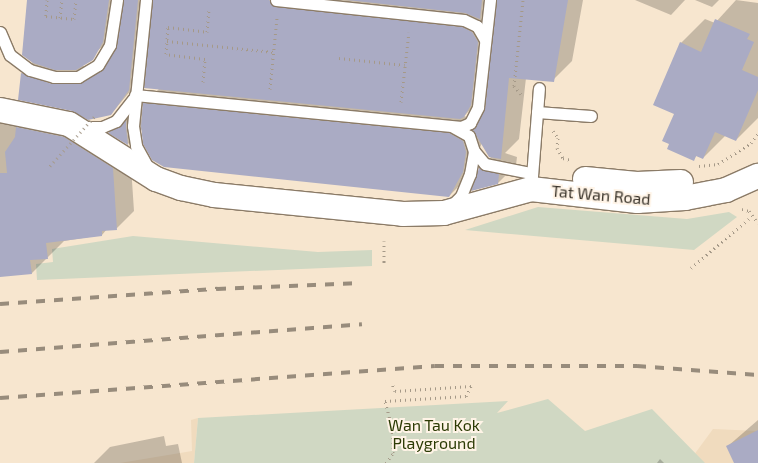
<!DOCTYPE html>
<style>
body{margin:0}
#map{position:relative;width:758px;height:463px;overflow:hidden;background:#f7e6cf;font-family:"Exo 2",sans-serif}
div>[style]{position:absolute}
[style*='--x']{left:calc(var(--x)*1px);top:calc(var(--y)*1px);width:calc(var(--w)*1px);rotate:calc(var(--a)*1deg)}
.built>*{inset:0;background:#f0dbbe}
.green>*{inset:0;background:#d0d8c3}
.shadow>*{inset:0;background:#0003}
.building>*{inset:0;background:#aaabc4}
.path>*{height:3px;margin-top:-1.5px;transform-origin:0;background:repeating-linear-gradient(90deg,#a59988 0 1px,transparent 0 5px)}
.roads{filter:drop-shadow(1px 0 #8b7b67) drop-shadow(-1px 0 #8b7b67) drop-shadow(0 1px #8b7b67) drop-shadow(0 -1px #8b7b67)}
.service>*{height:11px;margin:-5.5px;padding:0 5.5px;transform-origin:5.5px;border-radius:5.5px;background:#fff}
.minor>*{height:24px;margin:-12px;padding:0 12px;transform-origin:12px;border-radius:12px;background:#fff}
.rail>*{height:4px;margin-top:-2px;transform-origin:0;background:repeating-linear-gradient(90deg,#988c7c 0 9px,transparent 0 18px)}
.path-bridge>*{height:3px;margin-top:-1.5px;transform-origin:0;background:repeating-linear-gradient(90deg,#a59988 0 1px,transparent 0 5px)}
span{translate:-50% -50%;white-space:nowrap;text-align:center;line-height:1.15;-webkit-text-stroke:4px #fff4e7;paint-order:stroke}
.street-label{font-size:16px;color:#39332a}
.park-label{font-size:16px;color:#2c3b05}
</style>
<div id="map">
<div class="built">
<i style="clip-path:polygon(198px 418px,194px 463px,120px 463px,192px 451px,191px 420px)"></i>
<i style="clip-path:polygon(713px 429px,758px 431px,758px 463px,688px 463px)"></i>
</div>
<div class="green">
<i style="clip-path:polygon(538px 207px,687px 219px,729px 212px,737px 217px,694px 250px,465px 230px)"></i>
<i style="clip-path:polygon(133px 236px,318px 252px,372px 250px,372px 266px,37px 280px,36px 264px,53px 262px,52px 249px)"></i>
<i style="clip-path:polygon(548px 399px,585px 431px,652px 409px,705px 463px,194px 463px,198px 418px,508px 401px,497px 413px)"></i>
</div>
<div class="shadow">
<i style="clip-path:polygon(evenodd,29px 0,498px 0,486px 11px,496px 23px,499px 0,583px 0,572px 61px,553px 80px,526px 78px,519px 139px,505px 153px,517px 157px,516px 165px,498px 183px,480px 169px,492px 156px,482px 143px,467px 178px,449px 196px,142px 129px,128px 144px,110px 132px,159px 89px,148px 70px,111px 114px,20px 99px,22px 73px,33px 62px,29px 0,123px 20px,119px 47px,111px 59px,98px 66px,80px 66px,111px 39px,123px 20px,29px 0,37px 77px,51px 82px,50px 85px,37px 80px,37px 77px,29px 0,489px 85px,487px 108px,479px 122px,464px 116px,483px 97px,489px 85px)"></i>
<i style="clip-path:polygon(635px 0,685px 0,671px 15px)"></i>
<i style="clip-path:polygon(695px 0,719px 0,712px 7px)"></i>
<i style="clip-path:polygon(736px 0,758px 3px,758px 118px,736px 140px,726px 135px,703px 158px,697px 155px,694px 159px,675px 113px,681px 43px,705px 19px,715px 23px)"></i>
<i style="clip-path:polygon(0 113px,130px 151px,134px 211px,117px 228px,107px 229px,102px 235px,64px 241px,32px 273px,0 276px)"></i>
<i style="clip-path:polygon(758px 420px,758px 463px,735px 463px,728px 446px)"></i>
<i style="clip-path:polygon(164px 436px,166px 446px,178px 444px,182px 463px,94px 463px,110px 447px)"></i>
<i style="clip-path:polygon(660px 459px,664px 463px,657px 463px)"></i>
</div>
<div class="building">
<i style="clip-path:polygon(27px 0,109px 0,103px 42px,93px 60px,76px 70px,55px 70px,33px 63px,22px 55px)"></i>
<i style="clip-path:polygon(124px 0,138px 0,129px 90px,111px 115px,88px 120px,72px 111px,18px 100px,21px 73px,52px 84px,78px 84px,102px 71px,117px 46px)"></i>
<i style="clip-path:polygon(153px 0,269px 0,275px 7px,462px 27px,472px 32px,478px 42px,471px 105px,464px 117px,460px 119px,144px 88px)"></i>
<i style="clip-path:polygon(347px 0,482px 0,480px 19px,465px 13px)"></i>
<i style="clip-path:polygon(497px 0,568px 0,554px 82px,509px 78px,501px 159px,489px 157px,473px 130px,485px 108px)"></i>
<i style="clip-path:polygon(715px 19px,750px 34px,747px 39px,754px 42px,742px 70px,758px 77px,758px 90px,736px 141px,715px 132px,703px 159px,696px 156px,694px 161px,667px 149px,669px 144px,662px 141px,674px 114px,653px 105px,680px 42px,701px 52px)"></i>
<i style="clip-path:polygon(143px 103px,449px 133px,463px 141px,466px 152px,463px 172px,449px 197px,164px 167px,152px 160px,143px 144px,141px 126px)"></i>
<i style="clip-path:polygon(126px 120px,126px 127px,128px 145px,108px 133px)"></i>
<i style="clip-path:polygon(16px 127px,64px 137px,113px 168px,117px 230px,102px 231px,102px 236px,46px 243px,48px 259px,30px 260px,32px 274px,0 277px,0 173px,7px 173px,5px 152px,15px 137px)"></i>
<i style="clip-path:polygon(479px 168px,499px 174px,498px 184px,471px 191px)"></i>
<i style="clip-path:polygon(758px 430px,758px 463px,734px 463px,726px 446px)"></i>
</div>
<div class="path">
<i style="--x:47;--y:0;--w:16;--a:94"></i>
<i style="--x:46;--y:16;--w:28;--a:6"></i>
<i style="--x:74;--y:19;--w:19;--a:-84"></i>
<i style="--x:60;--y:18;--w:18;--a:-84"></i>
<i style="--x:167;--y:41;--w:108;--a:5.9"></i>
<i style="--x:339;--y:58;--w:66;--a:6.1"></i>
<i style="--x:203;--y:82;--w:23;--a:-85"></i>
<i style="--x:205;--y:59;--w:39;--a:-173"></i>
<i style="--x:166;--y:54;--w:27;--a:-86"></i>
<i style="--x:168;--y:27;--w:39;--a:7"></i>
<i style="--x:207;--y:32;--w:23;--a:-85"></i>
<i style="--x:270;--y:89;--w:72;--a:-84.4"></i>
<i style="--x:521;--y:94;--w:11;--a:-131"></i>
<i style="--x:514;--y:86;--w:86;--a:-84"></i>
<i style="--x:401;--y:102;--w:70;--a:-83.5"></i>
<i style="--x:553;--y:131;--w:9;--a:54"></i>
<i style="--x:558;--y:138;--w:10;--a:96"></i>
<i style="--x:557;--y:148;--w:12;--a:59"></i>
<i style="--x:563;--y:158;--w:8;--a:14"></i>
<i style="--x:718;--y:164;--w:39;--a:-32"></i>
<i style="--x:751;--y:143;--w:12;--a:-55"></i>
<i style="--x:699;--y:166;--w:19;--a:-6"></i>
<i style="--x:742;--y:209;--w:7;--a:16"></i>
<i style="--x:749;--y:211;--w:15;--a:53"></i>
<i style="--x:384;--y:241;--w:24;--a:90"></i>
<i style="--x:691;--y:268;--w:80;--a:-40.4"></i>
<i style="--x:386;--y:463;--w:12;--a:-55"></i>
<i style="--x:393;--y:453;--w:26;--a:-92"></i>
<i style="--x:392;--y:427;--w:27;--a:-105"></i>
<i style="--x:385;--y:401;--w:81;--a:-3.5"></i>
<i style="--x:466;--y:396;--w:11;--a:-63"></i>
<i style="--x:471;--y:386;--w:76;--a:176.2"></i>
<i style="--x:395;--y:391;--w:9;--a:-111"></i>
</div>
<div class="roads">
<div class="service">
<i style="--x:146;--y:0;--w:127;--a:95.9"></i>
<i style="--x:133;--y:126;--w:20;--a:81"></i>
<i style="--x:136;--y:146;--w:25;--a:61"></i>
<i style="--x:276;--y:0;--w:189;--a:6.1"></i>
<i style="--x:464;--y:20;--w:14;--a:25"></i>
<i style="--x:477;--y:26;--w:16;--a:60"></i>
<i style="--x:0;--y:32;--w:25;--a:67"></i>
<i style="--x:10;--y:55;--w:25;--a:37"></i>
<i style="--x:30;--y:70;--w:25;--a:16"></i>
<i style="--x:54;--y:77;--w:24;--a:0"></i>
<i style="--x:78;--y:77;--w:23;--a:-31"></i>
<i style="--x:98;--y:65;--w:23;--a:-59"></i>
<i style="--x:110;--y:45;--w:46;--a:-81.2"></i>
<i style="--x:135;--y:95;--w:328;--a:5.6"></i>
<i style="--x:461;--y:127;--w:10;--a:-24"></i>
<i style="--x:470;--y:123;--w:18;--a:-63"></i>
<i style="--x:478;--y:107;--w:108;--a:-83.6"></i>
<i style="--x:537;--y:112;--w:54;--a:4.2"></i>
<i style="--x:82;--y:127;--w:20;--a:0"></i>
<i style="--x:102;--y:127;--w:15;--a:-23"></i>
<i style="--x:116;--y:121;--w:28;--a:-52"></i>
<i style="--x:453;--y:127;--w:18;--a:29"></i>
<i style="--x:469;--y:136;--w:16;--a:72"></i>
<i style="--x:474;--y:151;--w:17;--a:50"></i>
<i style="--x:485;--y:164;--w:47;--a:11.1"></i>
<i style="--x:531;--y:189;--w:101;--a:-85.5"></i>
<i style="--x:451;--y:206;--w:14;--a:-45"></i>
<i style="--x:461;--y:196;--w:24;--a:-68"></i>
<i style="--x:470;--y:174;--w:23;--a:-80"></i>
</div>
<div class="minor">
<i style="--x:0;--y:110;--w:70;--a:11.5"></i>
<i style="--x:69;--y:124;--w:103;--a:32.3"></i>
<i style="--x:156;--y:179;--w:27;--a:20"></i>
<i style="--x:181;--y:188;--w:34;--a:12"></i>
<i style="--x:214;--y:195;--w:190;--a:5.7"></i>
<i style="--x:403;--y:214;--w:41;--a:-1.4"></i>
<i style="--x:444;--y:213;--w:90;--a:-15.4"></i>
<i style="--x:531;--y:189;--w:107;--a:6.5"></i>
<i style="--x:637;--y:201;--w:48;--a:-3.6"></i>
<i style="--x:685;--y:198;--w:42;--a:-11"></i>
<i style="--x:726;--y:190;--w:35;--a:-24"></i>
<i style="--x:585;--y:179;--w:52;--a:5.5"></i>
<i style="--x:637;--y:184;--w:44;--a:-2.6"></i>
</div>
</div>
<div class="rail">
<i style="--x:0;--y:304;--w:218;--a:-4"></i>
<i style="--x:217;--y:289;--w:144;--a:-2.4"></i>
<i style="--x:0;--y:352;--w:363;--a:-4.4"></i>
<i style="--x:0;--y:398;--w:436;--a:-4.2"></i>
<i style="--x:435;--y:366;--w:202;--a:0"></i>
<i style="--x:637;--y:366;--w:121;--a:4.3"></i>
</div>
<div class="path-bridge">
<i style="--x:50;--y:166;--w:66;--a:-48.1"></i>
</div>
<div class="street-label">
<span style="left:601px;top:195px;rotate:5deg">Tat Wan Road</span>
</div>
<div class="park-label">
<span style="left:434px;top:434px">Wan Tau Kok<br>Playground</span>
</div>
</div>
